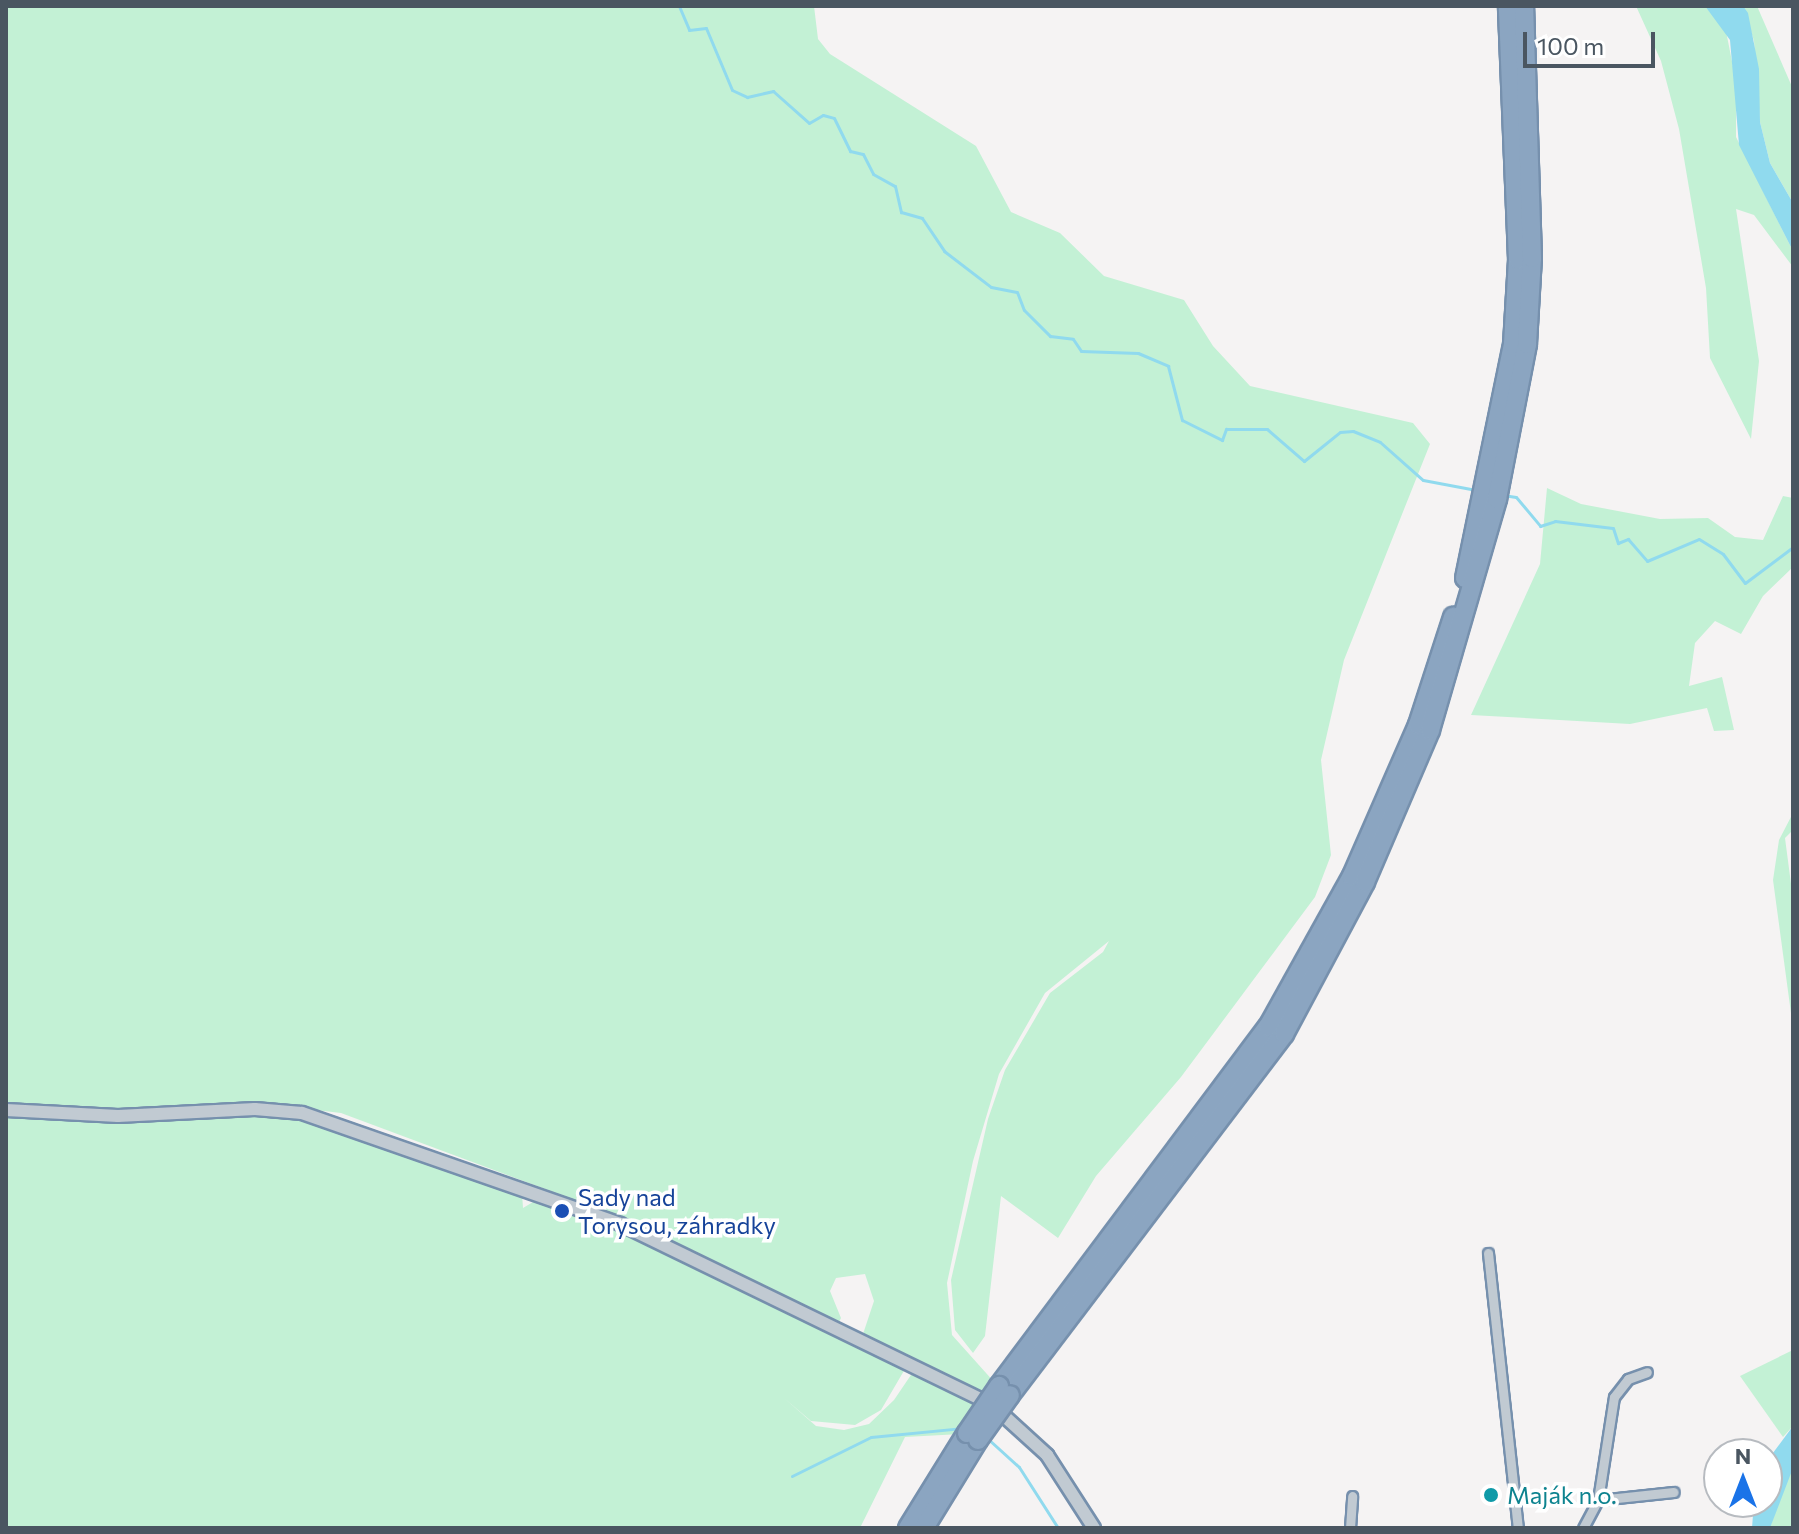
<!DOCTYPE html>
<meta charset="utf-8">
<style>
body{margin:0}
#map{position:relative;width:1799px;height:1534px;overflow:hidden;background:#f5f3f3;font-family:Commissioner,sans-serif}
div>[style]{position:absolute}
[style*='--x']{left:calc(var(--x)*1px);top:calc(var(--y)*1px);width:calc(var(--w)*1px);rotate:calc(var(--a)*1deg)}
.green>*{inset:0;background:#c3f1d5}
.water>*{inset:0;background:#90daee}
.stream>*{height:3px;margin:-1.5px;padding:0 1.5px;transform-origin:1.5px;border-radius:1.5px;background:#90daee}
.roads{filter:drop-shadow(2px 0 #7690ad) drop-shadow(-2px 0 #7690ad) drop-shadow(0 2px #7690ad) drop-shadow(0 -2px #7690ad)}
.minor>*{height:9px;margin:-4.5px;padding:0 4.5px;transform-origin:4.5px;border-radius:4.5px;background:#c1cad2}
.tertiary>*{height:12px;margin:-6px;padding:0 6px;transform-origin:6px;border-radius:6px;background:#c1cad2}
.motorway>*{height:18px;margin:-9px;padding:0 9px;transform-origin:9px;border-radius:9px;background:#8ba5c1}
.bridges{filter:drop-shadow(2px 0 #7690ad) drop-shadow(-2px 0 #7690ad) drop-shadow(0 2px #7690ad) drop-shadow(0 -2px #7690ad)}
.motorway-bridge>*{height:18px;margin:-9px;padding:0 9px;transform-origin:9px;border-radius:9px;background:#8ba5c1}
.dots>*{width:22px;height:22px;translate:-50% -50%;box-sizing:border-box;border:4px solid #fff;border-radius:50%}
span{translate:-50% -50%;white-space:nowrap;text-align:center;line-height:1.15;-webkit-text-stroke:7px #fff;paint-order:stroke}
.transit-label{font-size:24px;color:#164399}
.left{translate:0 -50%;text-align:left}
.culture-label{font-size:24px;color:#0d838f}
.frame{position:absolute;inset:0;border:8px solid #4a5661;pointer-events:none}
.north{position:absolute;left:1703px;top:1438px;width:80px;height:80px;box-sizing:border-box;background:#fff;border:2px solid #b7bbc0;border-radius:50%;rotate:0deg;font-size:22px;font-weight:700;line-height:32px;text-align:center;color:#4a5661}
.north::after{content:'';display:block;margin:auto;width:28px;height:36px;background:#1a73e8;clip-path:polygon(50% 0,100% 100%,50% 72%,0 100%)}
.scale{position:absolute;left:1523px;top:32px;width:132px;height:36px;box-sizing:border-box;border:4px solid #4a5661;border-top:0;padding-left:10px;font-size:24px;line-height:28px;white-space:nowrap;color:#4a5661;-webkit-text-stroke:6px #fff;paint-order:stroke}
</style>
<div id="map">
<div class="green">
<i style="clip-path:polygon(6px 6px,814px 6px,818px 39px,830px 54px,976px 146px,1011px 212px,1060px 233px,1104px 276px,1184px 300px,1213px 346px,1250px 386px,1413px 423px,1430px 444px,1344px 660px,1321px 760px,1331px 855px,1315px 897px,1181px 1077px,1096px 1176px,1058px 1238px,1001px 1196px,985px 1336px,973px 1353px,955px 1330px,951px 1280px,988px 1119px,1005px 1070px,1050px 993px,1103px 952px,1109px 941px,1045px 993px,999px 1074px,973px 1161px,947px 1283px,952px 1335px,995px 1383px,987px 1396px,861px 1340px,874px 1301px,865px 1274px,836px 1278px,830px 1291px,841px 1318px,836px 1328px,631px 1221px,341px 1113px,290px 1107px,303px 1118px,522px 1194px,523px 1208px,533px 1202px,608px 1224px,905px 1369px,881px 1410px,855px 1425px,811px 1421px,784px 1398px,816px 1426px,844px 1430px,869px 1424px,894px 1400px,913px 1372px,981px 1403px,961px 1434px,905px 1437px,860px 1528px,6px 1528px)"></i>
<i style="clip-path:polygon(1636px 6px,1705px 6px,1726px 31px,1736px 82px,1736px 137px,1793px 251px,1793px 267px,1754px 215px,1736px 209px,1759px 361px,1751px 439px,1710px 358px,1706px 288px,1679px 129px,1661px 61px)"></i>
<i style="clip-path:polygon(1743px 6px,1757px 6px,1793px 89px,1793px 203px,1770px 163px,1760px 122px,1754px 41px)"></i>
<i style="clip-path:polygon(1547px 488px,1581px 504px,1660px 519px,1708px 518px,1735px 537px,1763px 540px,1783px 496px,1793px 498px,1793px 567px,1763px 596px,1741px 634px,1715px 621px,1695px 643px,1689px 686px,1722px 677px,1734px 730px,1714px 731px,1707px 708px,1630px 724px,1471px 715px,1540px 564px)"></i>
<i style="clip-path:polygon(1793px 813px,1793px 830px,1785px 838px,1793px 899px,1793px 1028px,1773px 880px,1779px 840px)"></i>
<i style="clip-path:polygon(1793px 1350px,1793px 1426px,1783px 1437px,1740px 1376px)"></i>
<i style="clip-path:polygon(1793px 1468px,1793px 1528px,1770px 1528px,1784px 1484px)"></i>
</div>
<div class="water">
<i style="clip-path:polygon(1705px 6px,1743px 6px,1748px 13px,1759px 69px,1760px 122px,1770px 163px,1793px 203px,1793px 251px,1739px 145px,1730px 40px)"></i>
<i style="clip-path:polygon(1793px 1426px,1793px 1468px,1770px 1528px,1752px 1528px,1754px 1502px,1767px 1502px,1767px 1461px)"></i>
</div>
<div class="stream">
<i style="--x:679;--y:6;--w:26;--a:67"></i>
<i style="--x:689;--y:30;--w:17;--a:-7"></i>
<i style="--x:706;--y:28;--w:67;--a:67.2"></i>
<i style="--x:732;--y:90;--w:17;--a:25"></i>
<i style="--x:747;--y:97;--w:27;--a:-13"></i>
<i style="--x:773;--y:91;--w:48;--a:41.6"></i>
<i style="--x:809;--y:123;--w:16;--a:-30"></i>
<i style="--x:823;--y:115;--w:11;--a:15"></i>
<i style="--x:834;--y:118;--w:37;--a:64"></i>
<i style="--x:850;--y:151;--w:13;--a:13"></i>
<i style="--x:863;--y:154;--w:22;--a:63"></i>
<i style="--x:873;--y:174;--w:25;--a:29"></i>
<i style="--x:895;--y:186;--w:27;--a:77"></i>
<i style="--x:901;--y:212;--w:22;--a:16"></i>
<i style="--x:922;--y:218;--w:40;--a:56"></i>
<i style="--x:944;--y:251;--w:59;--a:37.5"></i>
<i style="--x:991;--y:287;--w:26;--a:11"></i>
<i style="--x:1017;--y:292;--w:19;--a:69"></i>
<i style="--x:1024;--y:310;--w:37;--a:45"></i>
<i style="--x:1050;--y:336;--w:23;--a:7"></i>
<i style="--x:1073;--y:339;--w:14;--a:56"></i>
<i style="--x:1081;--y:351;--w:57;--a:2"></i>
<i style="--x:1138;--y:353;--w:33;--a:23"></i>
<i style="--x:1168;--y:366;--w:56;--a:75.5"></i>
<i style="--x:1182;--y:420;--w:45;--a:26.6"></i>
<i style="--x:1222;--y:440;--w:12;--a:-70"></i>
<i style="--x:1226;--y:429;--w:41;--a:0"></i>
<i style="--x:1267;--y:429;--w:49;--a:40.9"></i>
<i style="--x:1304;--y:461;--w:46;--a:-38.9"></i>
<i style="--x:1340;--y:432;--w:13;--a:-4"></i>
<i style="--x:1353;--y:431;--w:29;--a:22"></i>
<i style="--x:1380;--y:442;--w:57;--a:41.5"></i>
<i style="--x:1423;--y:480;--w:54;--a:10.7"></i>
<i style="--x:1503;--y:495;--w:13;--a:9"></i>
<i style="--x:1516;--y:497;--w:38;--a:50"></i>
<i style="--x:1540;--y:526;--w:16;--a:-18"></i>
<i style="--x:1555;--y:521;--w:58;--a:6.9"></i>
<i style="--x:1613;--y:528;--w:16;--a:72"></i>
<i style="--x:1618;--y:543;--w:11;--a:-22"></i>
<i style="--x:1628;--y:539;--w:29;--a:49"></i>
<i style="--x:1647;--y:561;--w:56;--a:-22.9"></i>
<i style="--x:1699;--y:539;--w:28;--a:32"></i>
<i style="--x:1723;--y:554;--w:36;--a:53"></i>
<i style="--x:1745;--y:583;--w:60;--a:-36.9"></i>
<i style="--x:987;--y:1438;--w:43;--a:42.2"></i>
<i style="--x:1019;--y:1467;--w:72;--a:57.4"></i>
<i style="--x:792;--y:1476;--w:88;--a:-26.3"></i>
<i style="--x:871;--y:1437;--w:91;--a:-5.6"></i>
</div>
<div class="roads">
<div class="minor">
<i style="--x:1488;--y:1253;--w:277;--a:83.8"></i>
<i style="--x:1598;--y:1500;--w:76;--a:-6"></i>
<i style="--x:1350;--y:1528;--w:32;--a:-86"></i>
<i style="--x:1583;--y:1528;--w:32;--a:-62"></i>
<i style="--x:1598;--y:1500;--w:104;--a:-81.2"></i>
<i style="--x:1614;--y:1397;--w:23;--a:-52"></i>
<i style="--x:1628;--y:1379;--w:20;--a:-20"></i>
</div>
<div class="tertiary">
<i style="--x:6;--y:1110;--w:112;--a:3.1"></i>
<i style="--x:118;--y:1116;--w:137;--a:-2.9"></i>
<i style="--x:255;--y:1109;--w:47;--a:4.9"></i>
<i style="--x:302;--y:1113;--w:337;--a:19.2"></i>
<i style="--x:620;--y:1224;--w:412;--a:25.9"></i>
<i style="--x:991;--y:1404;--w:76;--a:42.3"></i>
<i style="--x:1047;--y:1455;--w:87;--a:57.2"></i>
</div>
<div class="motorway">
<i style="--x:1465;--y:578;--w:239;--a:-78.4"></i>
<i style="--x:1513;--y:344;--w:84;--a:-86.6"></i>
<i style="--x:1518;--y:260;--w:254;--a:-92.3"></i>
<i style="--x:999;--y:1386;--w:449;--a:-53.2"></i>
<i style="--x:1268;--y:1027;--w:173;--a:-60.9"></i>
<i style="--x:1352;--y:876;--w:165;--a:-66.4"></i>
<i style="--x:1418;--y:725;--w:114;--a:-72"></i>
<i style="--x:1010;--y:1395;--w:453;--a:-52.8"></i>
<i style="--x:1284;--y:1034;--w:172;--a:-61.9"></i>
<i style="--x:1365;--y:882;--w:165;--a:-66.8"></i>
<i style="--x:1430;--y:730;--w:241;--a:-73.8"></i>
<i style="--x:1497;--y:499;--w:158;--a:-79"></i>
<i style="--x:1527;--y:344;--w:86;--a:-86.7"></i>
<i style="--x:1532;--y:258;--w:252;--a:-91.8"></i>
<i style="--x:908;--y:1528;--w:112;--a:-58.2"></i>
<i style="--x:924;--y:1528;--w:103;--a:-58.5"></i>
</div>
</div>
<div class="bridges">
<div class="motorway-bridge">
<i style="--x:967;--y:1433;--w:57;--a:-55.8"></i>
<i style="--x:978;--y:1440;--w:55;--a:-54.6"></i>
</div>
</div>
<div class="dots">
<i style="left:562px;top:1211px;background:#1a4fb4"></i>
<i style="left:1491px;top:1495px;background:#0f9aa8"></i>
</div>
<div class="transit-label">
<span class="left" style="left:578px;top:1211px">Sady nad<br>Torysou, záhradky</span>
</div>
<div class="culture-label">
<span class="left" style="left:1507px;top:1495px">Maják n.o.</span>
</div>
<div class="frame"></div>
<div class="north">N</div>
<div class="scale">100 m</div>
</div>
